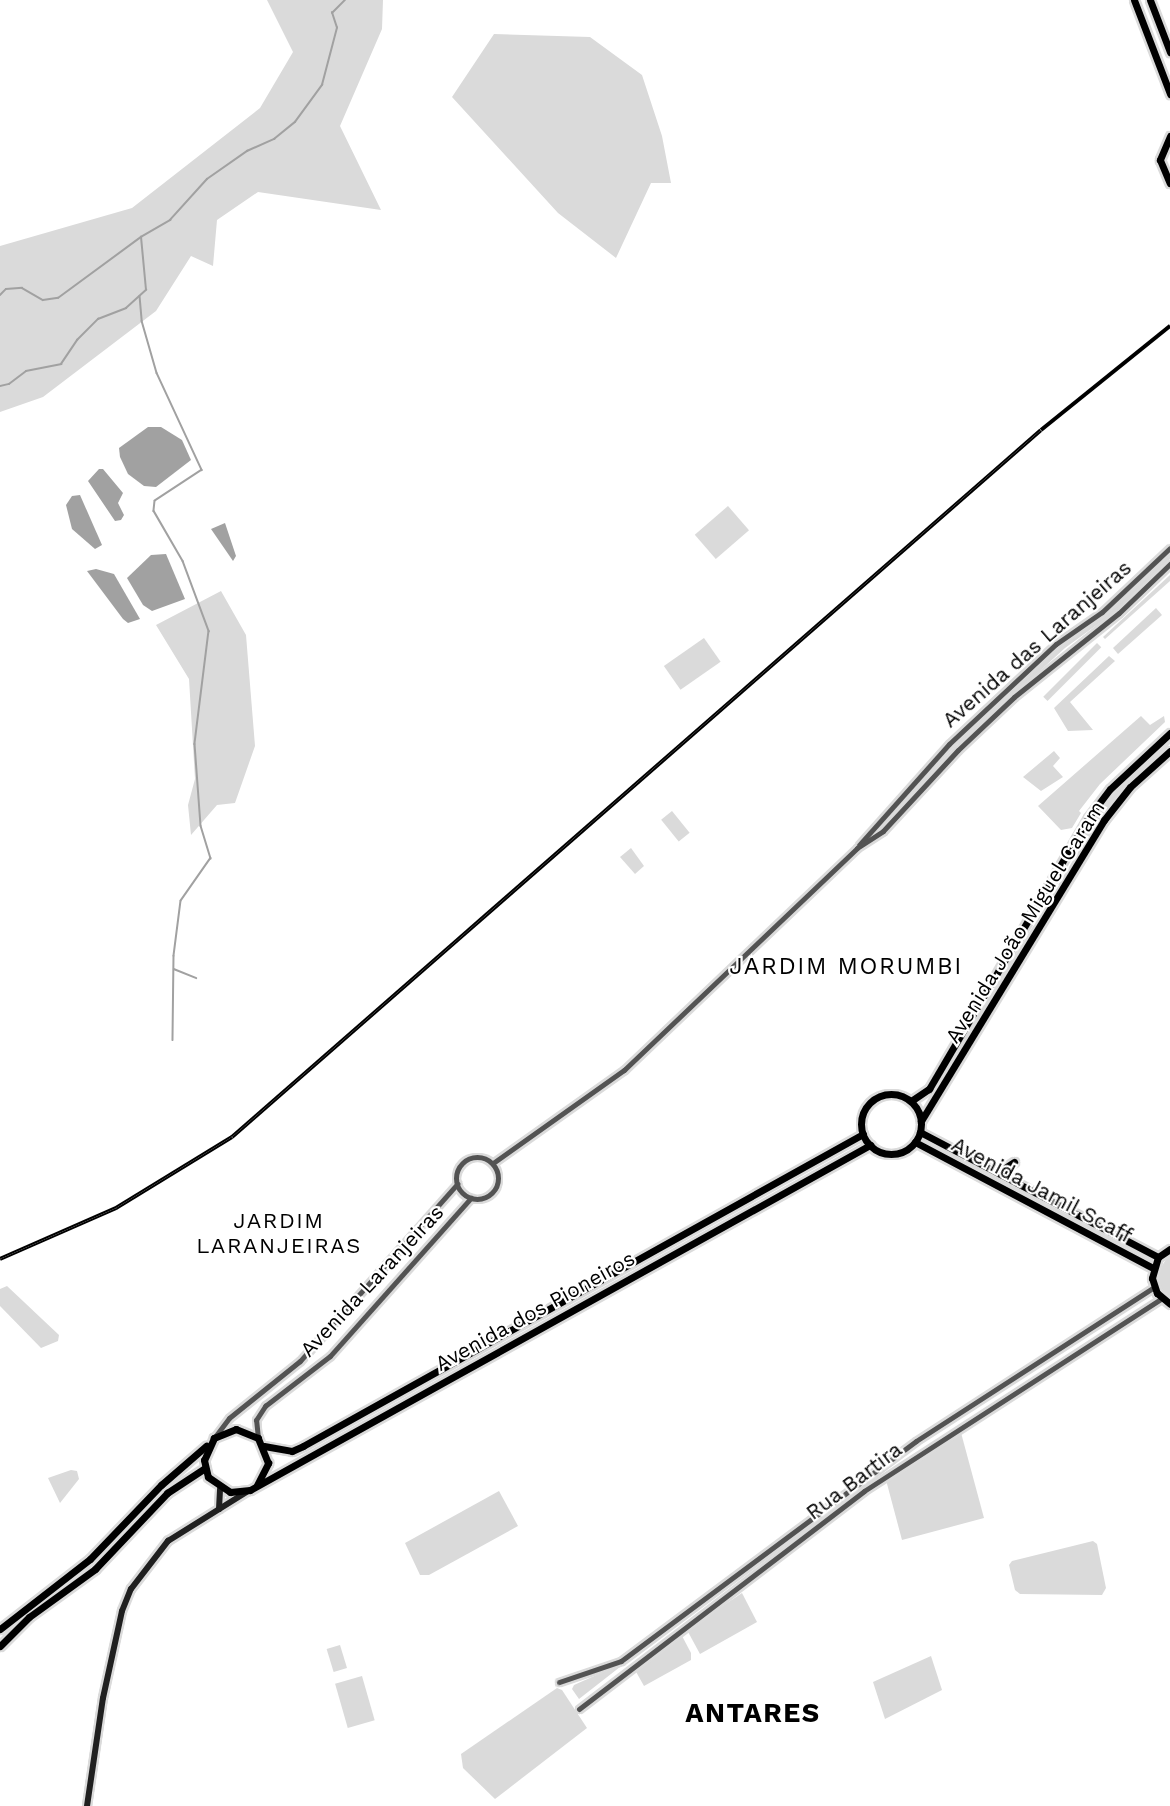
<!DOCTYPE html>
<meta charset="utf-8">
<style>
body{margin:0}
#map{position:relative;width:1170px;height:1806px;overflow:hidden;background:#fff;font-family:"Work Sans",sans-serif}
div>[style]{position:absolute}
[style*='--x']{left:calc(var(--x)*1px);top:calc(var(--y)*1px);width:calc(var(--w)*1px);rotate:calc(var(--a)*1deg)}
.green>*{inset:0;background:#dadada;transform-origin:0 0}
.water>*{inset:0;background:#a1a1a1}
.stream>*{height:1.5px;margin:-0.75px;padding:0 0.75px;transform-origin:0.75px;border-radius:0.75px;background:#a1a1a1}
.roads{filter:drop-shadow(2px 0 #dbdbdb) drop-shadow(-2px 0 #dbdbdb) drop-shadow(0 2px #dbdbdb) drop-shadow(0 -2px #dbdbdb)}
.tertiary>*{height:5px;margin:-2.5px;padding:0 2.5px;transform-origin:2.5px;border-radius:2.5px;background:#535353}
.tertiary>.ring{margin:-2.5px;padding:0;box-sizing:content-box;background:none;border:5px solid #535353;border-radius:50%}
.secondary>*{height:6px;margin:-3px;padding:0 3px;transform-origin:3px;border-radius:3px;background:#202020}
.primary>*{height:7px;margin:-3.5px;padding:0 3.5px;transform-origin:3.5px;border-radius:3.5px;background:#000}
.primary>.ring{margin:-3.5px;padding:0;box-sizing:content-box;background:none;border:7px solid #000;border-radius:50%}
.rail>*{height:4px;margin-top:-2px;transform-origin:0;background:repeating-linear-gradient(90deg,#fff 0 4.5px,#000 0 9px);box-sizing:border-box;border-block:2px solid #000}
span{translate:-50% -50%;white-space:nowrap;text-align:center;line-height:1.15;-webkit-text-stroke:4.5px #fff;paint-order:stroke}
.street-label{font-size:21px;color:#000}
.neighbourhood-label{font-size:22px;color:#000;letter-spacing:1.5px}
.quarter-label{font-size:24px;color:#000;letter-spacing:1.5px}
.district-label{font-size:27px;color:#000;font-weight:700;letter-spacing:1.5px}
</style>
<div id="map">
<div class="green">
<i style="clip-path:polygon(267px 0,383px 0,382px 29px,340px 126px,381px 210px,258px 192px,217px 220px,213px 266px,191px 256px,156px 311px,43px 397px,0 412px,0 246px,132px 208px,260px 108px,293px 52px)"></i>
<i style="clip-path:polygon(494px 34px,590px 37px,642px 75px,662px 136px,671px 183px,651px 183px,616px 258px,558px 213px,452px 97px)"></i>
<i style="left:728px;top:506px;width:32px;height:44px;rotate:49deg"></i>
<i style="clip-path:polygon(1170px 550px,1170px 559px,1116px 611px,1065px 648px,960px 744px,956px 743px,1057px 646px,1103px 614px)"></i>
<i style="clip-path:polygon(1170px 575px,1170px 581px,1105px 639px,1103px 637px)"></i>
<i style="clip-path:polygon(221px 591px,246px 635px,255px 746px,235px 803px,217px 805px,191px 835px,188px 805px,195px 779px,189px 679px,156px 625px)"></i>
<i style="clip-path:polygon(1156px 608px,1162px 615px,1118px 654px,1113px 648px)"></i>
<i style="left:704px;top:638px;width:29px;height:49px;rotate:55deg"></i>
<i style="left:1097px;top:643px;width:6px;height:76px;rotate:45deg"></i>
<i style="clip-path:polygon(1109px 656px,1115px 661px,1070px 702px,1093px 730px,1068px 731px,1054px 708px)"></i>
<i style="clip-path:polygon(1141px 716px,1150px 725px,1164px 716px,1165px 722px,1100px 784px,1079px 811px,1081px 813px,1072px 828px,1061px 830px,1038px 806px)"></i>
<i style="clip-path:polygon(1170px 738px,1170px 744px,1123px 788px,1079px 850px,1076px 848px,1117px 786px)"></i>
<i style="clip-path:polygon(1054px 751px,1060px 758px,1053px 766px,1063px 777px,1041px 791px,1023px 777px)"></i>
<i style="left:672px;top:811px;width:28px;height:14px;rotate:51deg"></i>
<i style="clip-path:polygon(631px 848px,644px 866px,635px 874px,620px 857px)"></i>
<i style="clip-path:polygon(1170px 1253px,1170px 1299px,1160px 1287px,1158px 1272px)"></i>
<i style="clip-path:polygon(7px 1286px,59px 1335px,58px 1341px,41px 1348px,0 1306px,0 1289px)"></i>
<i style="clip-path:polygon(960px 1429px,984px 1518px,902px 1540px,886px 1480px)"></i>
<i style="clip-path:polygon(71px 1470px,77px 1471px,79px 1479px,60px 1503px,48px 1478px)"></i>
<i style="clip-path:polygon(499px 1491px,518px 1526px,429px 1575px,420px 1575px,405px 1543px)"></i>
<i style="clip-path:polygon(1093px 1541px,1097px 1544px,1106px 1588px,1102px 1595px,1020px 1594px,1015px 1590px,1009px 1565px,1012px 1561px)"></i>
<i style="clip-path:polygon(742px 1593px,757px 1622px,700px 1654px,687px 1630px)"></i>
<i style="clip-path:polygon(675px 1624px,579px 1699px,572px 1689px,574px 1685px,621px 1664px)"></i>
<i style="clip-path:polygon(681px 1634px,691px 1653px,691px 1660px,644px 1686px,635px 1670px)"></i>
<i style="left:340px;top:1645px;width:24px;height:14px;rotate:73deg"></i>
<i style="clip-path:polygon(931px 1656px,942px 1690px,885px 1719px,873px 1682px)"></i>
<i style="left:362px;top:1676px;width:46px;height:28px;rotate:74deg"></i>
<i style="clip-path:polygon(557px 1688px,562px 1690px,587px 1728px,495px 1799px,463px 1768px,461px 1754px)"></i>
</div>
<div class="water">
<i style="clip-path:polygon(148px 427px,161px 427px,182px 440px,191px 460px,156px 487px,144px 486px,128px 474px,120px 457px,119px 448px)"></i>
<i style="clip-path:polygon(99px 469px,103px 469px,123px 493px,118px 503px,124px 515px,121px 520px,115px 521px,88px 481px)"></i>
<i style="clip-path:polygon(80px 495px,102px 545px,95px 549px,72px 529px,66px 505px,72px 496px)"></i>
<i style="clip-path:polygon(225px 523px,236px 556px,233px 561px,211px 529px)"></i>
<i style="clip-path:polygon(166px 554px,185px 599px,152px 611px,143px 605px,127px 578px,151px 555px)"></i>
<i style="clip-path:polygon(96px 569px,114px 574px,140px 619px,128px 623px,123px 619px,87px 571px)"></i>
</div>
<div class="stream">
<i style="--x:0;--y:295;--w:8;--a:-45"></i>
<i style="--x:6;--y:289;--w:16;--a:-4"></i>
<i style="--x:22;--y:288;--w:24;--a:30"></i>
<i style="--x:43;--y:300;--w:15;--a:-8"></i>
<i style="--x:58;--y:298;--w:103;--a:-36.3"></i>
<i style="--x:140;--y:296;--w:25;--a:85"></i>
<i style="--x:142;--y:321;--w:54;--a:73.9"></i>
<i style="--x:157;--y:373;--w:107;--a:65.1"></i>
<i style="--x:202;--y:470;--w:56;--a:146.6"></i>
<i style="--x:155;--y:501;--w:10;--a:96"></i>
<i style="--x:154;--y:511;--w:58;--a:59.9"></i>
<i style="--x:183;--y:561;--w:75;--a:69.6"></i>
<i style="--x:209;--y:631;--w:114;--a:97.1"></i>
<i style="--x:195;--y:744;--w:82;--a:85.8"></i>
<i style="--x:201;--y:826;--w:34;--a:73"></i>
<i style="--x:211;--y:858;--w:52;--a:124.9"></i>
<i style="--x:181;--y:901;--w:55;--a:97.3"></i>
<i style="--x:174;--y:956;--w:84;--a:90.7"></i>
<i style="--x:0;--y:386;--w:9;--a:-13"></i>
<i style="--x:9;--y:384;--w:21;--a:-37"></i>
<i style="--x:26;--y:371;--w:36;--a:-11"></i>
<i style="--x:61;--y:364;--w:29;--a:-56"></i>
<i style="--x:77;--y:340;--w:30;--a:-45"></i>
<i style="--x:98;--y:319;--w:30;--a:-21"></i>
<i style="--x:126;--y:308;--w:27;--a:-42"></i>
<i style="--x:146;--y:290;--w:53;--a:-95.4"></i>
<i style="--x:141;--y:237;--w:34;--a:-30"></i>
<i style="--x:170;--y:220;--w:55;--a:-47.9"></i>
<i style="--x:207;--y:179;--w:49;--a:-35"></i>
<i style="--x:247;--y:151;--w:30;--a:-24"></i>
<i style="--x:274;--y:139;--w:27;--a:-39"></i>
<i style="--x:295;--y:122;--w:46;--a:-53.9"></i>
<i style="--x:322;--y:85;--w:59;--a:-75.3"></i>
<i style="--x:337;--y:28;--w:16;--a:-108"></i>
<i style="--x:332;--y:13;--w:18;--a:-45"></i>
<i style="--x:174;--y:969;--w:24;--a:22"></i>
</div>
<div class="roads">
<div class="tertiary">
<i style="--x:859;--y:845;--w:135;--a:-48.3"></i>
<i style="--x:949;--y:744;--w:146;--a:-43.1"></i>
<i style="--x:1056;--y:644;--w:56;--a:-34.8"></i>
<i style="--x:1102;--y:612;--w:93;--a:-43.3"></i>
<i class="ring" style="left:456px;top:1157px;width:37px;height:37px"></i>
<i style="--x:493;--y:1163;--w:161;--a:-35.4"></i>
<i style="--x:624;--y:1070;--w:322;--a:-43.6"></i>
<i style="--x:857;--y:848;--w:31;--a:-33"></i>
<i style="--x:883;--y:831;--w:110;--a:-47.2"></i>
<i style="--x:958;--y:750;--w:77;--a:-43.4"></i>
<i style="--x:1014;--y:697;--w:134;--a:-38.7"></i>
<i style="--x:1119;--y:613;--w:71;--a:-43.9"></i>
<i style="--x:214;--y:1438;--w:25;--a:-53"></i>
<i style="--x:229;--y:1418;--w:91;--a:-38.8"></i>
<i style="--x:300;--y:1361;--w:237;--a:-48.4"></i>
<i style="--x:258;--y:1438;--w:18;--a:-96"></i>
<i style="--x:256;--y:1420;--w:17;--a:-57"></i>
<i style="--x:265;--y:1406;--w:82;--a:-37.6"></i>
<i style="--x:330;--y:1356;--w:212;--a:-48.3"></i>
<i style="--x:559;--y:1682;--w:65;--a:-18.7"></i>
<i style="--x:621;--y:1661;--w:368;--a:-36.7"></i>
<i style="--x:916;--y:1441;--w:283;--a:-32.9"></i>
<i style="--x:579;--y:1709;--w:359;--a:-37.4"></i>
<i style="--x:864;--y:1491;--w:355;--a:-32.9"></i>
</div>
<div class="secondary">
<i style="--x:219;--y:1509;--w:20;--a:-87"></i>
<i style="--x:87;--y:1806;--w:109;--a:-81.6"></i>
<i style="--x:103;--y:1698;--w:89;--a:-77.7"></i>
<i style="--x:122;--y:1611;--w:24;--a:-68"></i>
<i style="--x:131;--y:1589;--w:61;--a:-52.4"></i>
<i style="--x:168;--y:1541;--w:94;--a:-32"></i>
</div>
<div class="primary">
<i style="--x:1134;--y:0;--w:101;--a:69"></i>
<i style="--x:1150;--y:0;--w:56;--a:69"></i>
<i style="--x:1170;--y:136;--w:26;--a:113"></i>
<i style="--x:1160;--y:160;--w:25;--a:67"></i>
<i class="ring" style="left:861px;top:1094px;width:53px;height:53px"></i>
<i style="--x:911;--y:1101;--w:22;--a:-34"></i>
<i style="--x:929;--y:1089;--w:314;--a:-59.6"></i>
<i style="--x:1088;--y:818;--w:36;--a:-53"></i>
<i style="--x:1110;--y:789;--w:82;--a:-43"></i>
<i style="--x:921;--y:1121;--w:352;--a:-58.7"></i>
<i style="--x:1104;--y:820;--w:42;--a:-51.8"></i>
<i style="--x:1130;--y:787;--w:54;--a:-42"></i>
<i style="--x:920;--y:1132;--w:269;--a:27.7"></i>
<i style="--x:915;--y:1142;--w:269;--a:27.9"></i>
<i style="--x:1008;--y:1178;--w:10;--a:-107"></i>
<i style="--x:1005;--y:1168;--w:11;--a:-34"></i>
<i style="--x:1170;--y:1249;--w:14;--a:146"></i>
<i style="--x:1158;--y:1257;--w:22;--a:106"></i>
<i style="--x:1152;--y:1278;--w:16;--a:72"></i>
<i style="--x:1157;--y:1293;--w:17;--a:40"></i>
<i style="--x:264;--y:1446;--w:28;--a:10"></i>
<i style="--x:292;--y:1451;--w:12;--a:-24"></i>
<i style="--x:303;--y:1446;--w:641;--a:-29.12"></i>
<i style="--x:257;--y:1485;--w:25;--a:-63"></i>
<i style="--x:268;--y:1463;--w:27;--a:-112"></i>
<i style="--x:258;--y:1438;--w:24;--a:-158"></i>
<i style="--x:236;--y:1429;--w:24;--a:158"></i>
<i style="--x:214;--y:1438;--w:24;--a:114"></i>
<i style="--x:204;--y:1460;--w:17;--a:77"></i>
<i style="--x:208;--y:1477;--w:27;--a:34"></i>
<i style="--x:230;--y:1492;--w:20;--a:-6"></i>
<i style="--x:250;--y:1490;--w:710;--a:-29.09"></i>
<i style="--x:0;--y:1629;--w:114;--a:-37.9"></i>
<i style="--x:90;--y:1559;--w:103;--a:-46.2"></i>
<i style="--x:161;--y:1485;--w:60;--a:-40.9"></i>
<i style="--x:0;--y:1646;--w:41;--a:-45"></i>
<i style="--x:29;--y:1617;--w:82;--a:-36"></i>
<i style="--x:95;--y:1569;--w:105;--a:-46.5"></i>
<i style="--x:167;--y:1493;--w:45;--a:-33.3"></i>
</div>
</div>
<div class="rail">
<i style="--x:0;--y:1259;--w:127;--a:-23.7"></i>
<i style="--x:116;--y:1208;--w:136;--a:-31.5"></i>
<i style="--x:232;--y:1137;--w:1074;--a:-41.15"></i>
<i style="--x:1041;--y:430;--w:166;--a:-38.9"></i>
</div>
<div class="street-label">
<span style="left:1037px;top:644px;rotate:-41deg">Avenida das Laranjeiras</span>
<span style="left:1025px;top:922px;rotate:-58deg">Avenida João Miguel Caram</span>
<span style="left:1042px;top:1190px;rotate:28deg">Avenida Jamil Scaff</span>
<span style="left:372px;top:1281px;rotate:-47deg">Avenida Laranjeiras</span>
<span style="left:535px;top:1311px;rotate:-29deg">Avenida dos Pioneiros</span>
<span style="left:854px;top:1481px;rotate:-37deg">Rua Bartira</span>
</div>
<div class="neighbourhood-label">
<span style="left:279px;top:1233px">JARDIM<br>LARANJEIRAS</span>
</div>
<div class="quarter-label">
<span style="left:846px;top:967px">JARDIM MORUMBI</span>
</div>
<div class="district-label">
<span style="left:753px;top:1714px">ANTARES</span>
</div>
</div>
